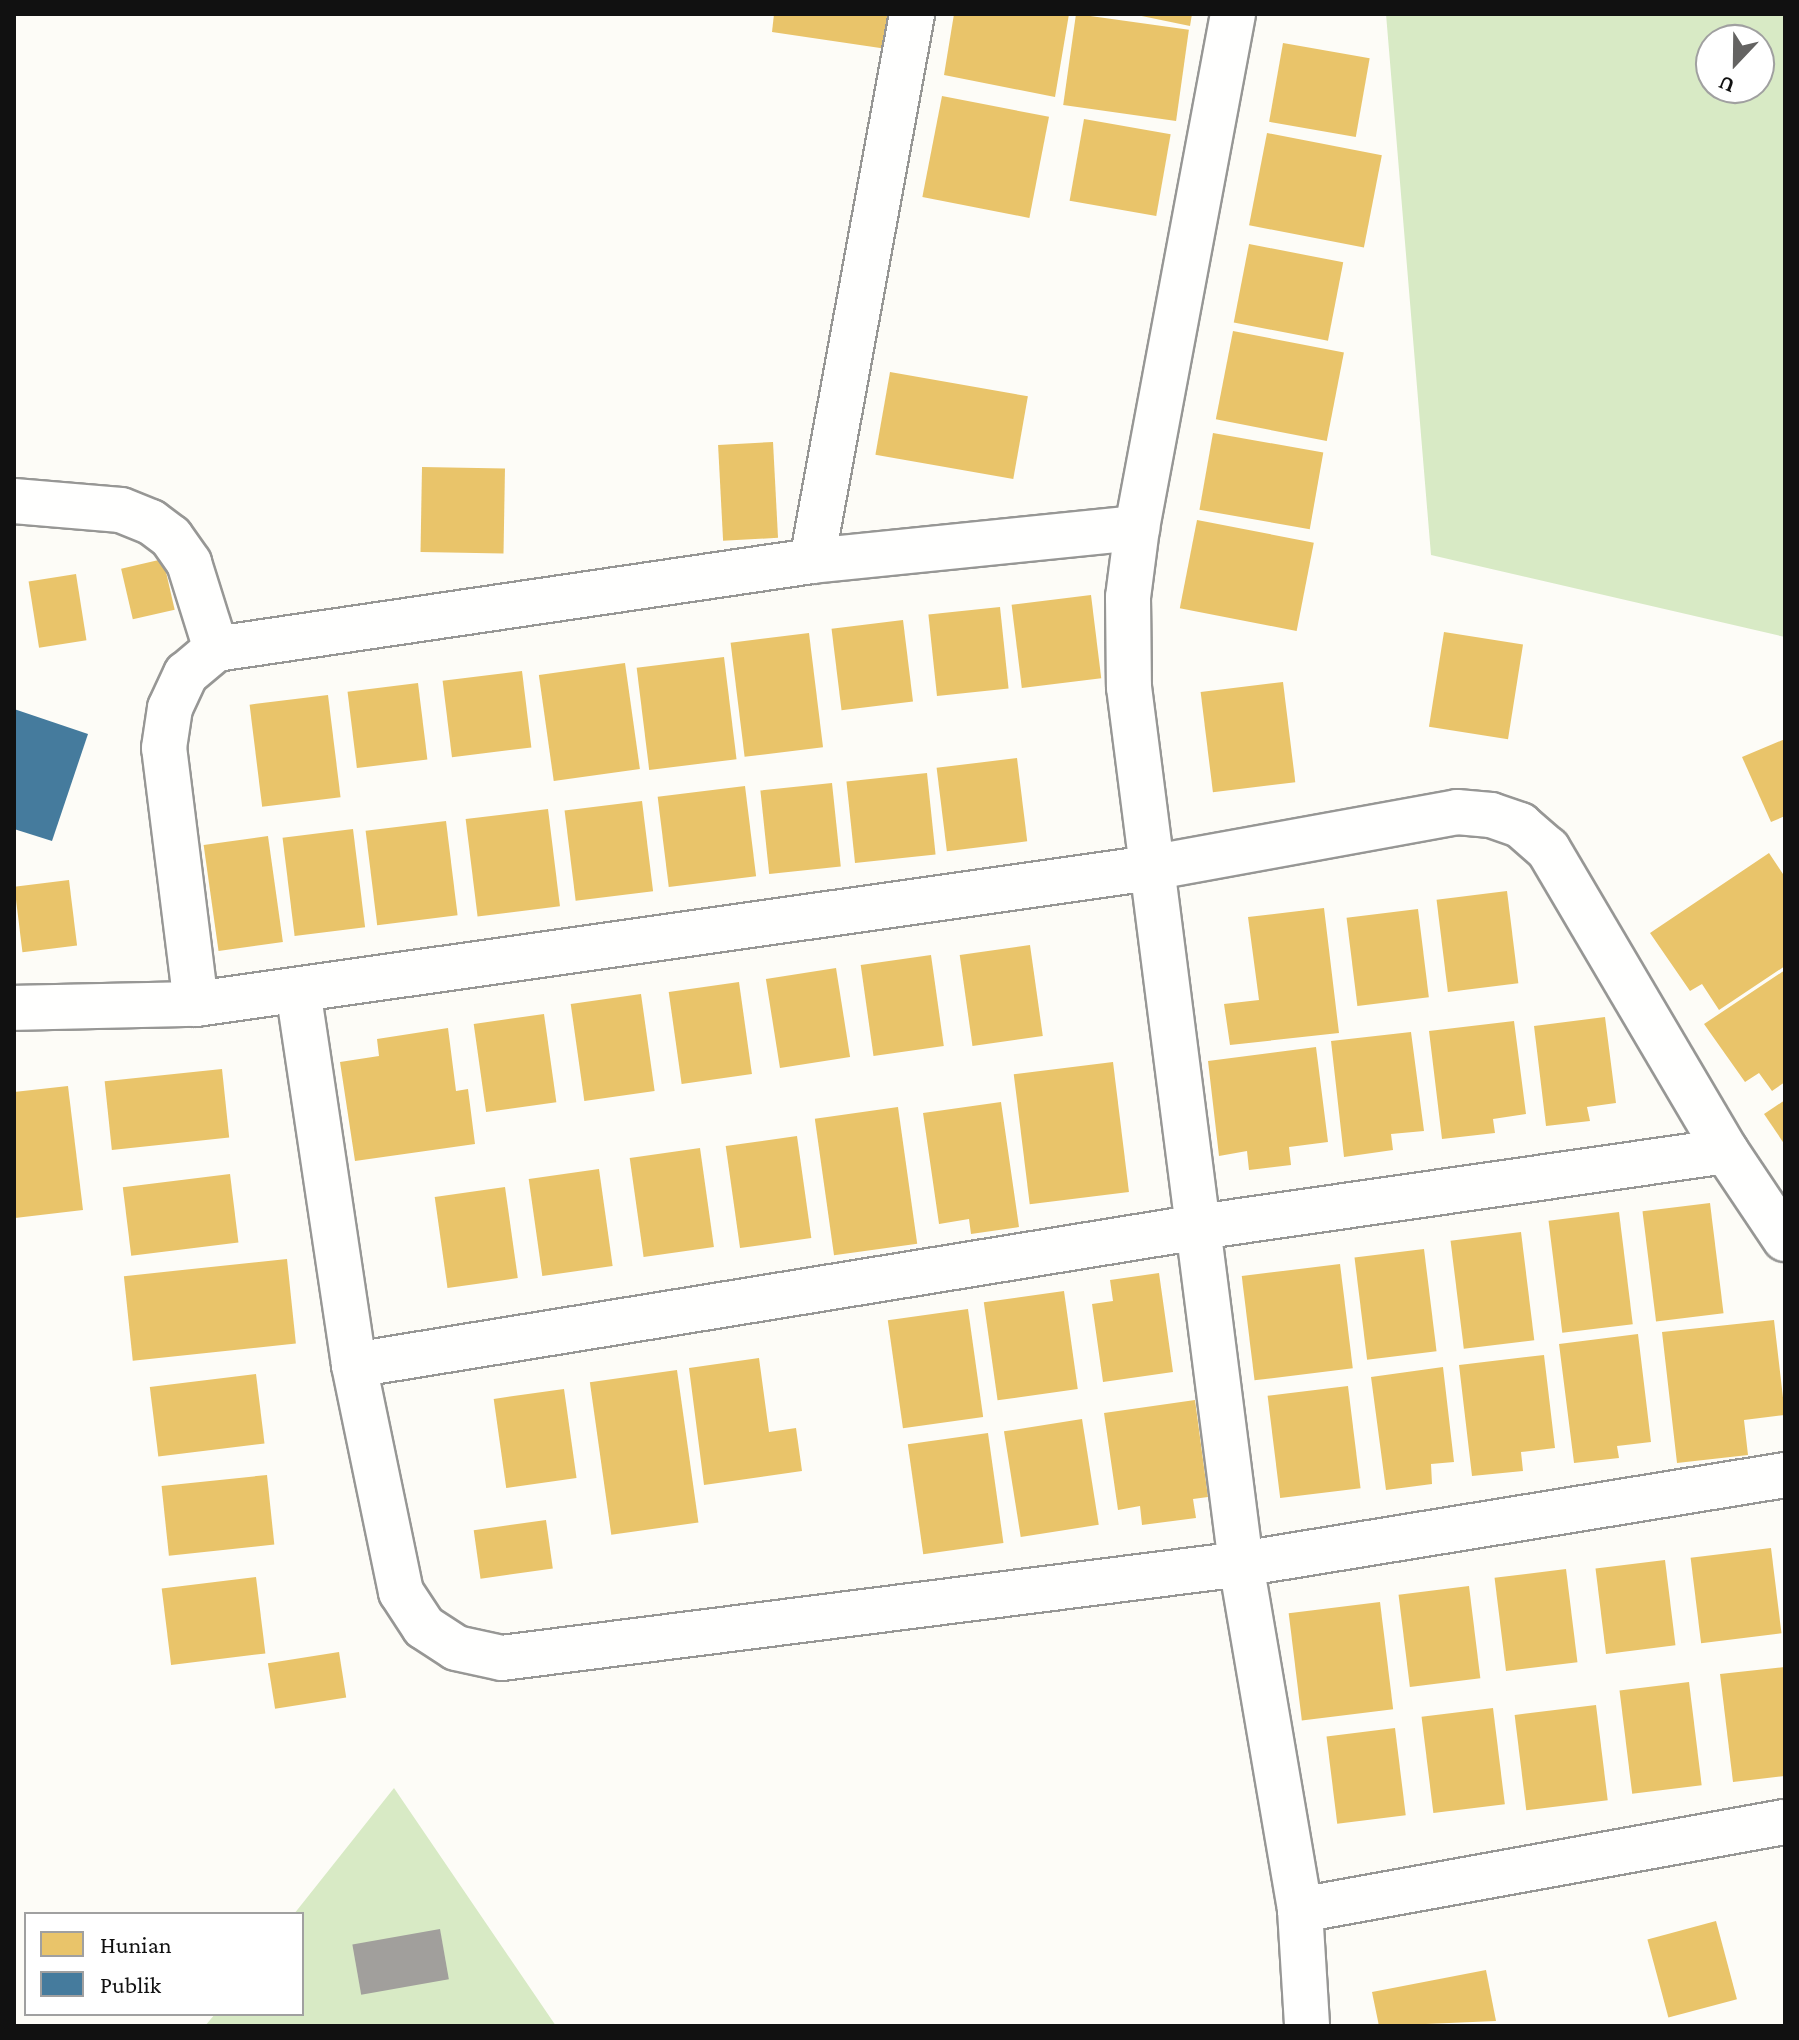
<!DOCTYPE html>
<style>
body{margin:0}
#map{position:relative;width:1799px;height:2040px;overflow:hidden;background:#fdfcf7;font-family:"Crimson Pro",serif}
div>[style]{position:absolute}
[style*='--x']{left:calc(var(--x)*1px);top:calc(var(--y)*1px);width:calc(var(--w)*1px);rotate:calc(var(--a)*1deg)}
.forest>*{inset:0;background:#d8eac5}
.homes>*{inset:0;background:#e9c46a;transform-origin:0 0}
.public>*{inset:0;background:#457b9d}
.building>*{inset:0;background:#a19f9c;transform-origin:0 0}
.roads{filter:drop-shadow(2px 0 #979795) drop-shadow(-2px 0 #979795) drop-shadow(0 2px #979795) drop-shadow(0 -2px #979795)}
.minor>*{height:44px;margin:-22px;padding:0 22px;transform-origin:22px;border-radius:22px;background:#fffffe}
span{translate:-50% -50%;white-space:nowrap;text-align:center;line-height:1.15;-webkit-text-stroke:8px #fff;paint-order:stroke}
.frame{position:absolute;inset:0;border:16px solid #111;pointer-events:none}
.legend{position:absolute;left:24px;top:1912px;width:280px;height:104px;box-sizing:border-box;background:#fff;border:2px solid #a0a0a0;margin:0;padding:10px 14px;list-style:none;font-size:24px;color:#111}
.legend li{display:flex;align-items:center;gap:16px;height:40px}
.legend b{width:40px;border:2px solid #a0a0a0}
.north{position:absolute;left:1695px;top:24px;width:80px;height:80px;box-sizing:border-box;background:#fff;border:2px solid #a0a0a0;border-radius:50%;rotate:202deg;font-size:22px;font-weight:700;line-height:32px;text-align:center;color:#111}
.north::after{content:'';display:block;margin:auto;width:28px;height:36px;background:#646362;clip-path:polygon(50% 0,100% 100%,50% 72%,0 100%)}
</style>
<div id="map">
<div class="forest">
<i style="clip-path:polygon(evenodd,1386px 14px,1785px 14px,1785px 637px,1431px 555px,1386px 14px,1711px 40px,1759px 40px,1759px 88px,1711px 88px,1711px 40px)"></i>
<i style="clip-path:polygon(394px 1788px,556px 2026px,205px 2026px,215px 2014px,302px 2014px,302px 1914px,294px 1914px)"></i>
</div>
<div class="homes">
<i style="clip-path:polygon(774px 14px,892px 14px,887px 49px,772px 32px)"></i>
<i style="clip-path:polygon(954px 14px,1069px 14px,1055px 97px,944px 75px)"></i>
<i style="left:1076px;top:14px;width:114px;height:92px;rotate:8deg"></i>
<i style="clip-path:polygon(1132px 14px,1192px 14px,1190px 26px)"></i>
<i style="left:1283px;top:43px;width:88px;height:80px;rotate:10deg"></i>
<i style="left:942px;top:96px;width:109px;height:103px;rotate:11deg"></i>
<i style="left:1084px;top:119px;width:88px;height:83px;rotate:10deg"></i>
<i style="left:1267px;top:133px;width:117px;height:94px;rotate:11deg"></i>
<i style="left:1249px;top:244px;width:96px;height:80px;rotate:11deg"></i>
<i style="left:1233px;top:331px;width:113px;height:90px;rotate:11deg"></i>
<i style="left:890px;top:372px;width:140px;height:84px;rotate:10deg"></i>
<i style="left:1213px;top:433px;width:112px;height:78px;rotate:10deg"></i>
<i style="left:773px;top:442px;width:96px;height:55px;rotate:87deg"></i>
<i style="left:422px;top:467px;width:83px;height:85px;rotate:1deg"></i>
<i style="left:1197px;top:520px;width:119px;height:90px;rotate:11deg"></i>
<i style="left:163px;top:559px;width:52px;height:43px;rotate:77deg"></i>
<i style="left:76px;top:574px;width:67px;height:48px;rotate:81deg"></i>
<i style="left:1091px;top:595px;width:84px;height:80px;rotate:83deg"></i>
<i style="left:1000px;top:607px;width:82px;height:72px;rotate:84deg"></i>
<i style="left:903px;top:620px;width:82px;height:72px;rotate:83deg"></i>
<i style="left:1444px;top:632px;width:80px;height:96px;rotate:9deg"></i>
<i style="left:809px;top:633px;width:115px;height:79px;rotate:83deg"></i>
<i style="left:724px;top:657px;width:103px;height:88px;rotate:83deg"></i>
<i style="left:625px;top:663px;width:107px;height:87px;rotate:82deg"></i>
<i style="left:522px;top:671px;width:77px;height:80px;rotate:83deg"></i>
<i style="left:1283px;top:682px;width:101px;height:83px;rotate:83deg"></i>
<i style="left:418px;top:683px;width:77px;height:71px;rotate:83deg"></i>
<i style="left:328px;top:695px;width:103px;height:79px;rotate:83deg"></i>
<i style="clip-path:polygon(1785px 739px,1785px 816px,1771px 822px,1742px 757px)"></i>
<i style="left:1017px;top:758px;width:84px;height:81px;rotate:83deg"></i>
<i style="left:927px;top:773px;width:82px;height:81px;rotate:84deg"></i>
<i style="left:832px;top:783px;width:84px;height:72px;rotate:84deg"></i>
<i style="left:745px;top:786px;width:91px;height:88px;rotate:83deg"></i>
<i style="left:642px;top:801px;width:91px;height:78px;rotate:83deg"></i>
<i style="left:548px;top:809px;width:98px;height:83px;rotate:83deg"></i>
<i style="left:446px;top:821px;width:95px;height:81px;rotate:83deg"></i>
<i style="left:353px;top:829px;width:99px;height:71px;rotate:83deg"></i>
<i style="left:268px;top:836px;width:107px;height:65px;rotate:82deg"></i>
<i style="clip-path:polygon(1769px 853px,1785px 877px,1785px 966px,1719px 1010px,1702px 984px,1690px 991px,1650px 933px)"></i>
<i style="left:69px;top:880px;width:66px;height:55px;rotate:83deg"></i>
<i style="left:1507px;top:891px;width:93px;height:71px;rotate:83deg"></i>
<i style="clip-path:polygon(1324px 908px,1339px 1033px,1230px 1045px,1224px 1004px,1259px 1000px,1248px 917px)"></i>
<i style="left:1418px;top:909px;width:89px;height:72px;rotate:83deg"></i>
<i style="left:1030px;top:945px;width:92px;height:71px;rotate:82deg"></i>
<i style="left:931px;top:955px;width:92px;height:71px;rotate:82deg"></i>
<i style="left:836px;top:968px;width:90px;height:71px;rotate:81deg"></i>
<i style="clip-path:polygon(1785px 970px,1785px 1082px,1772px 1091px,1759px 1073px,1745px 1082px,1704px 1024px)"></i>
<i style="left:739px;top:982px;width:93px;height:71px;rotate:82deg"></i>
<i style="left:641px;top:994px;width:98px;height:71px;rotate:82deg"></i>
<i style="left:544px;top:1014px;width:89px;height:71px;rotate:82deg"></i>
<i style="clip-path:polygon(1605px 1017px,1616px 1103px,1587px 1107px,1590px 1121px,1546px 1126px,1534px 1026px)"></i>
<i style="clip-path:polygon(1514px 1021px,1526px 1114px,1493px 1119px,1495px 1133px,1442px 1139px,1429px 1031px)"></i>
<i style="clip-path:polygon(448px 1028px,456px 1091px,468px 1089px,475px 1144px,355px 1161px,340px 1062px,379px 1056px,377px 1039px)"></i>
<i style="clip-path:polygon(1411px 1032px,1424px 1131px,1391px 1134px,1393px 1150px,1344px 1157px,1331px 1041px)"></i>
<i style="clip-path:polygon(1316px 1047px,1328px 1142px,1289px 1147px,1291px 1165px,1249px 1170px,1247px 1151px,1219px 1156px,1208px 1061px)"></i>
<i style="left:1113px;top:1062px;width:131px;height:100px;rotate:83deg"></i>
<i style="left:222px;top:1069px;width:69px;height:118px;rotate:84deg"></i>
<i style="clip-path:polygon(68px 1086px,83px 1210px,15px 1218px,14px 1092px)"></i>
<i style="clip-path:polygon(1785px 1100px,1785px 1145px,1764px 1114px)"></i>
<i style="clip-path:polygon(1001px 1102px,1019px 1227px,971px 1234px,969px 1219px,939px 1224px,923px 1113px)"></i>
<i style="left:898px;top:1107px;width:138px;height:84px;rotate:82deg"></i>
<i style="left:797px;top:1136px;width:103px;height:72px;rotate:82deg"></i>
<i style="left:700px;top:1148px;width:100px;height:71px;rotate:82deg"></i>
<i style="left:599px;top:1169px;width:98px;height:71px;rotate:82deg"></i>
<i style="left:230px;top:1174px;width:69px;height:108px;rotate:83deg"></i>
<i style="left:505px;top:1187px;width:92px;height:71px;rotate:82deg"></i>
<i style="left:1710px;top:1203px;width:111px;height:68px;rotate:83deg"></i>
<i style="left:1619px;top:1212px;width:113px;height:71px;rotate:83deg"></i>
<i style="left:1521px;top:1232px;width:109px;height:71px;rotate:83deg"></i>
<i style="left:1424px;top:1249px;width:103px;height:70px;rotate:83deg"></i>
<i style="left:287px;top:1259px;width:85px;height:164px;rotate:84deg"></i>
<i style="left:1340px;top:1264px;width:105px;height:99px;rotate:83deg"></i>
<i style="clip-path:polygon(1159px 1273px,1173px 1372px,1103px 1382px,1092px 1304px,1113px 1301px,1110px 1280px)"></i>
<i style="left:1064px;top:1291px;width:99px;height:81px;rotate:82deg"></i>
<i style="left:968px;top:1309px;width:109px;height:81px;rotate:82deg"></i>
<i style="clip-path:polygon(1774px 1320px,1785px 1415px,1744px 1420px,1748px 1455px,1677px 1463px,1662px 1332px)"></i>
<i style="clip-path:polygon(1638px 1334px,1651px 1442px,1617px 1446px,1619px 1458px,1574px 1463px,1559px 1344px)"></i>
<i style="clip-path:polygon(1544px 1355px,1555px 1448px,1521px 1452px,1523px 1471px,1472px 1476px,1459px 1365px)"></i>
<i style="clip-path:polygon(759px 1358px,769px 1432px,796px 1428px,802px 1471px,704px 1485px,689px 1368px)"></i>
<i style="clip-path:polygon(1443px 1367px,1454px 1462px,1431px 1464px,1432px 1484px,1386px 1490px,1371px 1377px)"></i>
<i style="left:677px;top:1370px;width:154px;height:88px;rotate:82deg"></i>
<i style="left:256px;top:1374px;width:70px;height:107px;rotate:83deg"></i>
<i style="left:1348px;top:1386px;width:103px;height:81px;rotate:83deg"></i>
<i style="left:564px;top:1389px;width:90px;height:71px;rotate:82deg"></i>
<i style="clip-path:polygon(1195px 1400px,1208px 1497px,1193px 1499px,1196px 1518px,1142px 1525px,1140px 1506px,1118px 1510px,1104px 1413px)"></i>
<i style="left:1082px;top:1419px;width:107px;height:79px;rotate:81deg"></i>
<i style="left:988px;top:1433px;width:111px;height:81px;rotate:82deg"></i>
<i style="left:267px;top:1475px;width:70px;height:106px;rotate:84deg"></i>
<i style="left:546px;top:1520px;width:49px;height:73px;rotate:82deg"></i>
<i style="left:1771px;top:1548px;width:86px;height:81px;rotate:83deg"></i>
<i style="left:1665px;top:1560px;width:86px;height:70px;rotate:83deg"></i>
<i style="left:1566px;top:1569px;width:94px;height:72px;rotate:83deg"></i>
<i style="left:256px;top:1577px;width:77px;height:95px;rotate:83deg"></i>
<i style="left:1469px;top:1586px;width:93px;height:71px;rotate:83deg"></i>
<i style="left:1380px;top:1602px;width:108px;height:92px;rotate:83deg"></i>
<i style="left:339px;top:1652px;width:46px;height:72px;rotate:81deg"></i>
<i style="clip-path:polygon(1785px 1667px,1785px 1776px,1733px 1782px,1720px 1674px)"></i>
<i style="left:1689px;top:1682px;width:104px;height:70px;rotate:83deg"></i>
<i style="left:1596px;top:1705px;width:96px;height:82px;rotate:83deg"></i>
<i style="left:1493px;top:1708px;width:97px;height:72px;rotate:83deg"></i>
<i style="left:1395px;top:1728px;width:88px;height:69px;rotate:83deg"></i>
<i style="left:1716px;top:1921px;width:81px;height:71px;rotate:75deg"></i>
<i style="clip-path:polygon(1486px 1970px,1496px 2021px,1379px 2026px,1372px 1992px)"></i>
</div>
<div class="public">
<i style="clip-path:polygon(14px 709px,88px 734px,52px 841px,14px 829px)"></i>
</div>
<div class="building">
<i style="left:440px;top:1929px;width:51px;height:89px;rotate:80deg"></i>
</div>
<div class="roads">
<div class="minor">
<i style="--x:1233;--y:14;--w:523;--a:100.58"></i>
<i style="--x:1137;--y:528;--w:70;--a:97.4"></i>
<i style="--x:1128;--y:597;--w:90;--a:89.4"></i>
<i style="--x:1129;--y:687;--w:884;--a:82.72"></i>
<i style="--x:1241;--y:1564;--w:351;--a:80.3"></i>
<i style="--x:1300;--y:1910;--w:116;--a:86.5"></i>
<i style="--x:14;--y:501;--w:107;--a:4.8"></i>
<i style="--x:121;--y:510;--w:32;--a:22"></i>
<i style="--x:151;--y:522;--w:25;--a:37"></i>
<i style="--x:171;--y:537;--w:32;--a:55"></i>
<i style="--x:189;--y:563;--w:90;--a:72.6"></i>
<i style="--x:812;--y:561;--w:556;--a:-79.64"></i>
<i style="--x:298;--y:990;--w:379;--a:81.5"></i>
<i style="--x:354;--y:1365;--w:232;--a:78.3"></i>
<i style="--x:401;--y:1592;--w:42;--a:56.7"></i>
<i style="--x:424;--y:1627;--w:38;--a:33"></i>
<i style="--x:456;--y:1648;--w:47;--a:12.3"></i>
<i style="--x:502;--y:1658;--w:745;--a:-7.25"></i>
<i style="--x:1241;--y:1564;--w:551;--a:-9.29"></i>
<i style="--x:196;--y:1004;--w:258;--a:-97.1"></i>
<i style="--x:164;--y:748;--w:40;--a:-81.5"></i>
<i style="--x:170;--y:708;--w:38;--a:-65"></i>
<i style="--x:186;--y:674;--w:39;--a:-40"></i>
<i style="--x:216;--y:649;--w:602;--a:-8.4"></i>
<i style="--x:812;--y:561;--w:327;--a:-5.8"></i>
<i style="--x:14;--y:1008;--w:182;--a:-1.3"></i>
<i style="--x:196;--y:1004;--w:964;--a:-8.11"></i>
<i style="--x:1150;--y:868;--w:312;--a:-10.3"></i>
<i style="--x:1457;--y:812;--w:34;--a:5"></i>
<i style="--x:1491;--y:815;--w:31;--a:19"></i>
<i style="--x:1520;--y:825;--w:37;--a:41"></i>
<i style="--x:1548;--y:849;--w:351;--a:59.5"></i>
<i style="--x:1726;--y:1151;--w:106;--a:56.2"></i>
<i style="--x:354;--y:1365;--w:856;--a:-9.28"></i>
<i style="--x:1199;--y:1227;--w:532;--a:-8.21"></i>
<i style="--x:1300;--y:1910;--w:493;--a:-10.3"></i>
</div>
</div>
<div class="frame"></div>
<ul class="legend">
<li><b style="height:22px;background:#e9c46a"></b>Hunian</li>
<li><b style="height:22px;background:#457b9d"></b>Publik</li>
</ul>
<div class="north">U</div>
</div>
